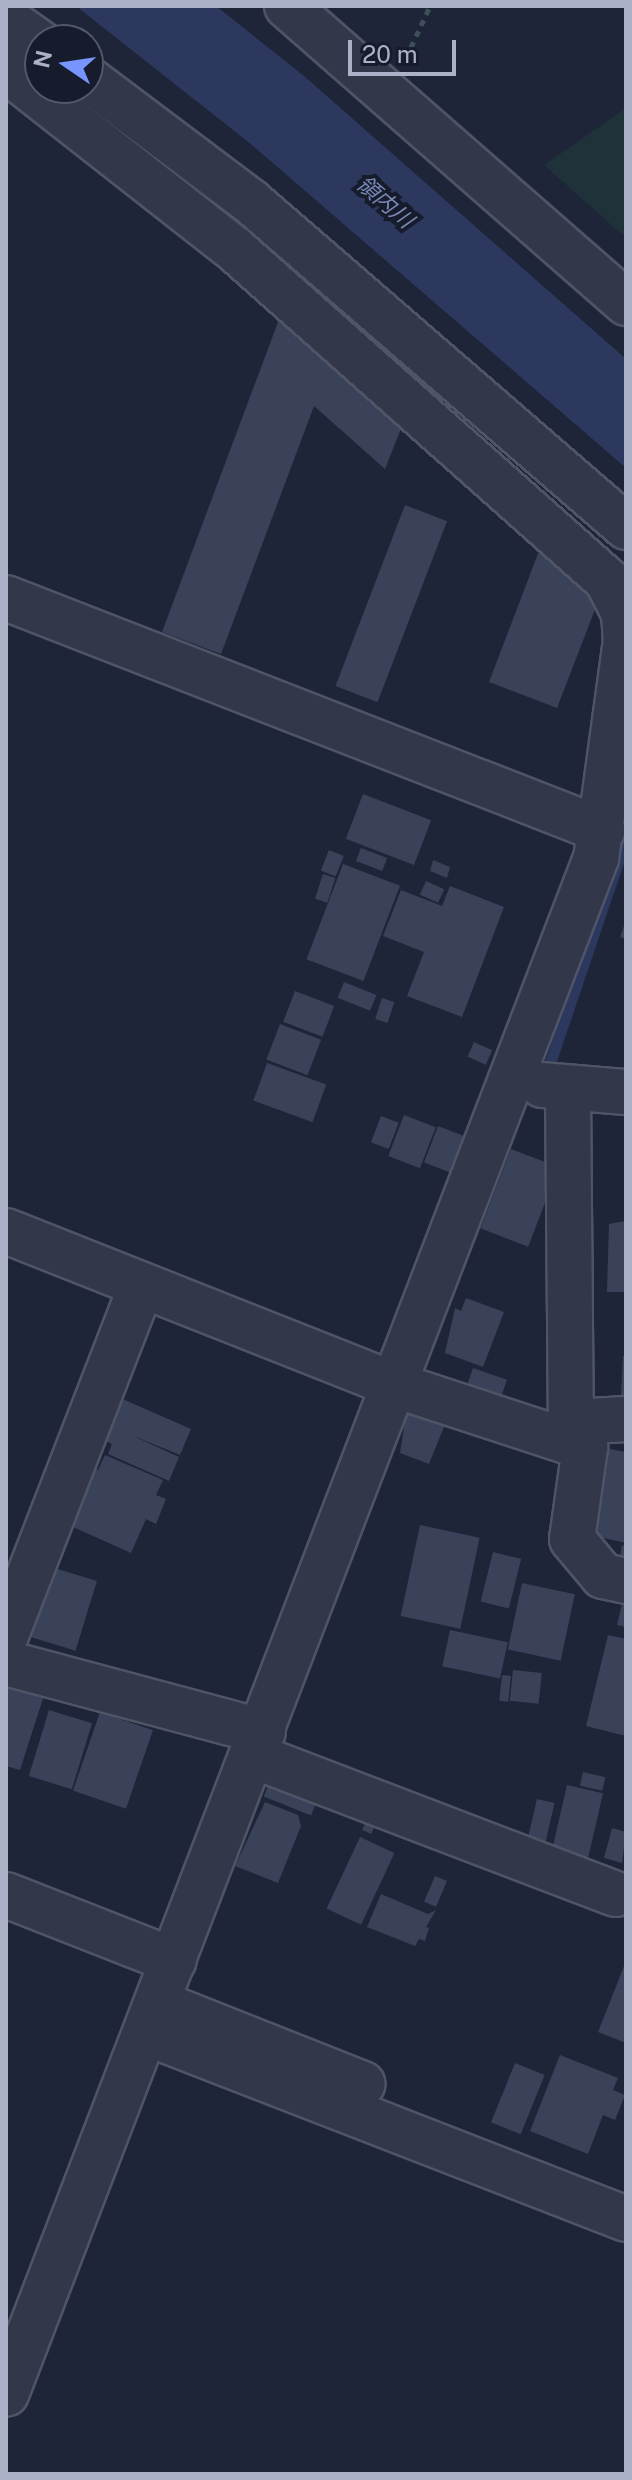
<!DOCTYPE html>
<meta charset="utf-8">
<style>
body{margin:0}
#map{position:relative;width:632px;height:2480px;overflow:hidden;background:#1e2538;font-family:"Public Sans","Noto Sans JP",sans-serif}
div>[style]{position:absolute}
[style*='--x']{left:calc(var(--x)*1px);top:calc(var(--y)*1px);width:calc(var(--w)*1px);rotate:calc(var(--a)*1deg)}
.green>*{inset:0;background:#203239}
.water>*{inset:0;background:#2c385d}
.stream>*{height:11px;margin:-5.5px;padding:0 5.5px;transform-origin:5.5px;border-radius:5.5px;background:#2c385d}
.building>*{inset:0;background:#394259;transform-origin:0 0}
.path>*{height:5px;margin-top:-2.5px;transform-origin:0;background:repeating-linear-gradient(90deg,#3d4f57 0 6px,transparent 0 12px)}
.roads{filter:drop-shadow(2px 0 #4f5467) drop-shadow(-2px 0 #4f5467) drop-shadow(0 2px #4f5467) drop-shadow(0 -2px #4f5467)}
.minor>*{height:44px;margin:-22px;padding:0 22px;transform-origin:22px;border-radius:22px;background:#323749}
span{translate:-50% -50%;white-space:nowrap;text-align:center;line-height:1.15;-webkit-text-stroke:8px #171c2d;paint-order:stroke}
.water-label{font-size:22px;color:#7988b5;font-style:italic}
.frame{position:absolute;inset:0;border:8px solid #abb1c6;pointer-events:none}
.north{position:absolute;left:24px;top:24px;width:80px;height:80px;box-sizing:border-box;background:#171c2d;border:2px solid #52586a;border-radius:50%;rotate:283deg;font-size:22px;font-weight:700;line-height:32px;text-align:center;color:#abb1c6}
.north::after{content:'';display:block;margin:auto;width:28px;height:36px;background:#7794ff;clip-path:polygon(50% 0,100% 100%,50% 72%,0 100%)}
.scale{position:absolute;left:348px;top:40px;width:108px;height:36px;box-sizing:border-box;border:4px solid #abb1c6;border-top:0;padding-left:10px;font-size:24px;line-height:28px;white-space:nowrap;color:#abb1c6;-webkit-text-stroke:6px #171c2d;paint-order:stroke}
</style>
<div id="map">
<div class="green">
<i style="clip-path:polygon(626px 108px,626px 238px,544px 165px)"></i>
</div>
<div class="water">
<i style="clip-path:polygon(76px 6px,216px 6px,304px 76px,626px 359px,626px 468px,252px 145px)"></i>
</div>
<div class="stream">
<i style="--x:550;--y:1063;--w:237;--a:-71.3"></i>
</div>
<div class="building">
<i style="clip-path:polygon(281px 314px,404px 421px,385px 469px,314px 406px,221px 654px,162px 632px)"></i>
<i style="left:405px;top:505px;width:45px;height:194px;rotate:21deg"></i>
<i style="clip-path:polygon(546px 550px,599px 599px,557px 708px,489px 682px,539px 551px)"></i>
<i style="left:363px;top:794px;width:73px;height:48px;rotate:21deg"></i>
<i style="left:361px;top:848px;width:28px;height:14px;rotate:21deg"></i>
<i style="left:329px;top:850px;width:16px;height:22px;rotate:22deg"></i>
<i style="clip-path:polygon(433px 860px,450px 867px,447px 878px,430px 871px)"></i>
<i style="left:343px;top:864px;width:61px;height:102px;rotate:21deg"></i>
<i style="left:323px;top:874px;width:13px;height:26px;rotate:18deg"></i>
<i style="left:426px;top:881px;width:20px;height:15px;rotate:24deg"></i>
<i style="clip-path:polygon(450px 886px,504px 907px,462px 1017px,407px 996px,424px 952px,383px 936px,401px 890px,442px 906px)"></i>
<i style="clip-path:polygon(626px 920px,626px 939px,620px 937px)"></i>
<i style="left:344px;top:982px;width:35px;height:17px;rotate:22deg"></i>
<i style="left:295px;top:991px;width:42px;height:33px;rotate:21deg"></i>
<i style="left:382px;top:998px;width:13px;height:22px;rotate:18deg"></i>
<i style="left:280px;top:1024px;width:44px;height:38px;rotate:21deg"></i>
<i style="left:474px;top:1042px;width:20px;height:16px;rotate:24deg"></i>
<i style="left:267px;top:1063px;width:63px;height:40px;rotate:20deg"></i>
<i style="left:404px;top:1115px;width:34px;height:44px;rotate:21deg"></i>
<i style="left:381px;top:1116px;width:19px;height:28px;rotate:21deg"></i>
<i style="left:438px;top:1126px;width:30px;height:39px;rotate:21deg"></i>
<i style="left:511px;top:1149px;width:51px;height:85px;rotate:21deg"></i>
<i style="clip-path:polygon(626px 1221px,626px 1292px,607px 1292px,609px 1224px)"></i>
<i style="clip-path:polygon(466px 1298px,504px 1312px,483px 1367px,445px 1353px,455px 1308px,461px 1311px)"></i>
<i style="clip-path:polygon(623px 1356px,626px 1356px,626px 1397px,621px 1396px)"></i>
<i style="left:473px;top:1368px;width:36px;height:28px;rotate:19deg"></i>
<i style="clip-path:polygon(111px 1394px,191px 1429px,180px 1455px,131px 1435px,179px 1457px,169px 1481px,108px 1454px,112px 1444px,93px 1435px)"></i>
<i style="clip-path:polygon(407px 1408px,446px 1422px,429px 1464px,400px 1453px)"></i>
<i style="clip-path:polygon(604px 1448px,626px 1452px,626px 1543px,590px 1535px)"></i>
<i style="clip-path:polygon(105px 1455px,163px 1480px,156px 1495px,166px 1499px,156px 1524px,146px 1519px,131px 1553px,73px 1527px,85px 1498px,75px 1494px,88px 1465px,98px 1470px)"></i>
<i style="left:420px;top:1525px;width:61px;height:93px;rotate:12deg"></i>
<i style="clip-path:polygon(622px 1545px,626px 1546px,626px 1558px,620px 1556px)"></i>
<i style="left:493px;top:1552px;width:29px;height:51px;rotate:14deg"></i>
<i style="left:51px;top:1567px;width:48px;height:73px;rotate:17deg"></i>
<i style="left:522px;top:1583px;width:54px;height:68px;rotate:12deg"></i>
<i style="clip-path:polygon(625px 1591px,626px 1591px,626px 1627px,617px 1625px)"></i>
<i style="left:450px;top:1630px;width:59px;height:37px;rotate:12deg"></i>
<i style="clip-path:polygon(608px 1635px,626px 1639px,626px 1736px,586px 1726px)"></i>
<i style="left:513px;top:1670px;width:29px;height:31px;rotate:6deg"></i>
<i style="left:502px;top:1675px;width:9px;height:26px;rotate:6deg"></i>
<i style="clip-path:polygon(6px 1676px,46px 1689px,20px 1770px,6px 1766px)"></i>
<i style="left:49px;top:1710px;width:45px;height:69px;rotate:17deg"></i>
<i style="left:100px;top:1712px;width:56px;height:83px;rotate:19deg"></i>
<i style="left:583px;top:1772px;width:23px;height:14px;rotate:13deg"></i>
<i style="left:272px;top:1776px;width:51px;height:22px;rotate:22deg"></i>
<i style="left:567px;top:1785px;width:37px;height:70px;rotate:13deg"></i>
<i style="left:537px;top:1799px;width:18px;height:44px;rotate:13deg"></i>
<i style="clip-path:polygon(265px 1802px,298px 1815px,301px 1826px,278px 1883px,235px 1866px)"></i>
<i style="left:367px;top:1819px;width:10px;height:12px;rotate:24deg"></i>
<i style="clip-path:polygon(612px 1828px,626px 1832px,622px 1863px,604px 1858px)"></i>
<i style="left:360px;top:1837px;width:38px;height:79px;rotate:25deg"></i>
<i style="left:435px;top:1876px;width:13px;height:28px;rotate:23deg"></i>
<i style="clip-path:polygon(381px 1894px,428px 1914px,436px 1910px,415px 1946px,367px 1927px)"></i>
<i style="clip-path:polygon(424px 1926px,429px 1928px,425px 1941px,419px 1939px)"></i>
<i style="clip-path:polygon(626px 1961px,626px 2043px,598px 2032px)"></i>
<i style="clip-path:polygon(560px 2055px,618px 2078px,613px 2090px,625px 2095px,615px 2120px,603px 2115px,588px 2154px,530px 2131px)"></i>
<i style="left:515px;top:2063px;width:32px;height:64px;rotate:22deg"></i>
</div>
<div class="path">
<i style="--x:406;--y:58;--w:57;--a:-65.2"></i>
</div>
<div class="roads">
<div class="minor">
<i style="--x:287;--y:6;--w:451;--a:41.2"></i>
<i style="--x:6;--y:19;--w:42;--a:35.2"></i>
<i style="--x:6;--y:70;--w:287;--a:38.1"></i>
<i style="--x:232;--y:247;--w:502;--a:41.61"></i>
<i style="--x:607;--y:580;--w:38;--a:63"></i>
<i style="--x:624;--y:614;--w:26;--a:86"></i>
<i style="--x:626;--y:640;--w:220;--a:97.8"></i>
<i style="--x:596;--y:858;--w:1645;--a:111.01"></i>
<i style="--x:88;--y:79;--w:203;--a:37"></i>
<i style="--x:250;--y:201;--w:498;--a:40.9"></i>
<i style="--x:6;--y:598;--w:640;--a:21.27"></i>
<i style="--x:542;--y:1085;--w:84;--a:4.8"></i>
<i style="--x:568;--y:1091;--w:351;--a:89.5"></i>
<i style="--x:6;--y:1231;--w:422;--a:21.6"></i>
<i style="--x:398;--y:1386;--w:197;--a:18.1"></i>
<i style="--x:585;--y:1447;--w:93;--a:98"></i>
<i style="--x:572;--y:1539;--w:48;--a:50"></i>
<i style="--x:603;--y:1576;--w:24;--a:12"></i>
<i style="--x:573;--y:1422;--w:53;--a:-3.2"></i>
<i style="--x:6;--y:1635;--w:375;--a:-68.8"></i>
<i style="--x:6;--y:1663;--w:266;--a:15"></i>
<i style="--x:254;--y:1756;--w:387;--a:20.9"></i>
<i style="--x:6;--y:1895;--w:180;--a:21.4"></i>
<i style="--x:158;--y:2003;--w:220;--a:21.6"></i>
<i style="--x:147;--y:2033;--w:514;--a:21.22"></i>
</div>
</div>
<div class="water-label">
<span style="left:385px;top:202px;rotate:41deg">領内川</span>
</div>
<div class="frame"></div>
<div class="north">N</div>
<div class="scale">20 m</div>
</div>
